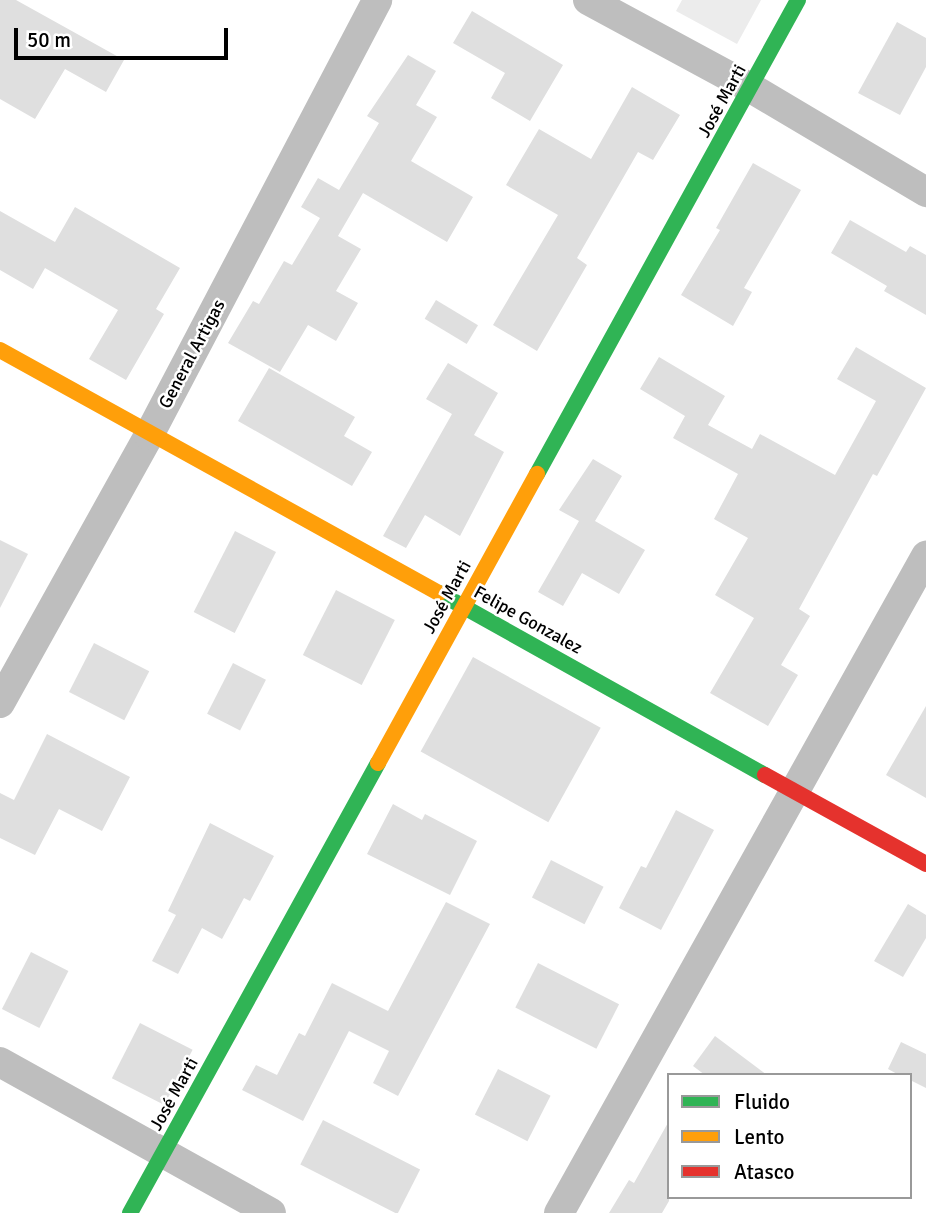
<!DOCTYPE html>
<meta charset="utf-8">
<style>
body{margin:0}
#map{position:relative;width:926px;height:1213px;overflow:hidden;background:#fff;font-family:Signika,sans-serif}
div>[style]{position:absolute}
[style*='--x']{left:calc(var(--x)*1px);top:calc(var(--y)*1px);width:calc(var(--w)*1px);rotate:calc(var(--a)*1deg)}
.green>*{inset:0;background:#ececec}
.building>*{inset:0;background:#dfdfdf;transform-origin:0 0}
.street>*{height:30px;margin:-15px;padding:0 15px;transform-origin:15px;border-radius:15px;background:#bebebe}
.fast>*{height:16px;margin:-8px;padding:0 8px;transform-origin:8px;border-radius:8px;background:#30b455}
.slow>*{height:16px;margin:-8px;padding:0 8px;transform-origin:8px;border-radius:8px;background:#ff9f0a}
.jam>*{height:16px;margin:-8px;padding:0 8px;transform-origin:8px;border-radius:8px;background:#e5322d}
span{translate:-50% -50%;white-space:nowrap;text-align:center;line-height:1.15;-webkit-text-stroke:5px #fff;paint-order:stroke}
.street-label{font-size:18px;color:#000}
.legend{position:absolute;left:667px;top:1073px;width:245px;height:126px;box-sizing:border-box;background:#fff;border:2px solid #999;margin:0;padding:9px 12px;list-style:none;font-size:21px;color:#000}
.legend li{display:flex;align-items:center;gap:14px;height:35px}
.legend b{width:35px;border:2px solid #999}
.scale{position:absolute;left:14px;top:28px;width:214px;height:32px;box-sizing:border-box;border:4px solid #000;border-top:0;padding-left:9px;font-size:21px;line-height:24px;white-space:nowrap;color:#000;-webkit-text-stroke:5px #fff;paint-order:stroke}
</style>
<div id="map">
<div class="green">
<i style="clip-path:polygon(682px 0,761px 0,737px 44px,676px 11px)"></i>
</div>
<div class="building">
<i style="clip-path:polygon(0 0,16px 0,124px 60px,106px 92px,65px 69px,35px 119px,0 99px)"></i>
<i style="clip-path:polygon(472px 11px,563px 65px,530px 121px,491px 98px,505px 73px,453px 43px)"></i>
<i style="clip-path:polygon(897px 22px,926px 38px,926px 67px,900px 115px,858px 93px)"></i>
<i style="clip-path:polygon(408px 55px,436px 71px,416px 105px,437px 117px,411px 161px,473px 197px,447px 242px,363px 193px,338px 236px,361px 249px,336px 291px,358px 303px,336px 341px,308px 325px,280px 372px,228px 343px,253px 301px,259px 304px,284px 261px,292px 265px,320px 218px,301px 207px,318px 178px,339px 190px,379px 123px,367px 116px)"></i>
<i style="clip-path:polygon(632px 87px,680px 115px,653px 160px,638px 152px,577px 258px,587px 265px,537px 351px,493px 325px,558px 215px,506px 185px,539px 129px,591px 159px)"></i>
<i style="clip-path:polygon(753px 163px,801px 190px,744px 288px,752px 292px,733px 326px,681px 295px,720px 230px,716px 228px)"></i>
<i style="clip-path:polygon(75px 207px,180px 268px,156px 309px,164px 314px,126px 380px,89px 359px,118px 310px,45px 268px,33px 289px,0 270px,0 211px,55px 242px)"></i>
<i style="clip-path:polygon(850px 220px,906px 252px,910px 246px,926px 255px,926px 315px,884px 291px,887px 286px,831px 253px)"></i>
<i style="left:436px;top:300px;width:49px;height:22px;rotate:31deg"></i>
<i style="clip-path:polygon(856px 347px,926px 388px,877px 476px,873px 474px,799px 609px,810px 616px,781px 665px,798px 675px,768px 726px,710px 693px,754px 618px,715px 595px,748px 538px,714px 519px,738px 474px,673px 438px,685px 416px,640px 389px,659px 357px,725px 396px,708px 425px,752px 449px,760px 434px,835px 475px,876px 401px,837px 379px)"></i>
<i style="clip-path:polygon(448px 363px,498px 393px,474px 435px,504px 452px,460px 536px,425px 515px,406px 548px,383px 536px,452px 414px,426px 399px)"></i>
<i style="clip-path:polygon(269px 368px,355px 417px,344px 436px,372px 452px,352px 486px,238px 421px)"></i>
<i style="clip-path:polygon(593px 459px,622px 476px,595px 521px,645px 550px,619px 594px,582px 573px,563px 606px,538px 592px,579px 521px,559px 510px)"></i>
<i style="left:235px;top:531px;width:46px;height:91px;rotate:27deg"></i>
<i style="clip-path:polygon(0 540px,28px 554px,0 608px)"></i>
<i style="left:336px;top:590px;width:66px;height:73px;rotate:27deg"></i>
<i style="left:94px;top:643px;width:62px;height:55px;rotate:27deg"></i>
<i style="left:473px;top:657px;width:146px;height:108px;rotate:29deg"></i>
<i style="left:233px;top:663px;width:37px;height:57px;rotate:27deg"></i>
<i style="clip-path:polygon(926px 706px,926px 798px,886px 775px)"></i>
<i style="clip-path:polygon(47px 734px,130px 777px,102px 831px,59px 809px,35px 855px,0 838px,0 793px,14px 800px)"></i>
<i style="clip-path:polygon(393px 804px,422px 820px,425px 814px,477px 841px,450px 895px,367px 854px)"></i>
<i style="clip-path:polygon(676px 810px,714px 830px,661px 930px,619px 908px,641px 866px,646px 868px)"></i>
<i style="clip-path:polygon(210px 823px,274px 856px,250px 901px,244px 898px,222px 939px,202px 928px,178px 974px,152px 961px,176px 915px,168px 911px)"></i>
<i style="left:551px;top:860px;width:59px;height:42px;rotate:27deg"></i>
<i style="clip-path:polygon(446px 902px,490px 924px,398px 1096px,373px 1083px,389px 1051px,349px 1031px,303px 1121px,242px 1090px,256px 1065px,277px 1075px,299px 1033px,305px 1036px,332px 983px,388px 1011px)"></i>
<i style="clip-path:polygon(908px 904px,926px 915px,926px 938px,903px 977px,874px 961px)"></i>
<i style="left:31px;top:952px;width:42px;height:64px;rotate:27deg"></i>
<i style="left:538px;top:963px;width:91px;height:50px;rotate:27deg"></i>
<i style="left:140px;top:1023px;width:59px;height:62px;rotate:27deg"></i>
<i style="clip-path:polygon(715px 1036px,767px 1075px,705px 1075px,693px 1066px)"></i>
<i style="clip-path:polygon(901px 1042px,926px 1054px,926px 1088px,910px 1080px,910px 1075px,899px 1075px,888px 1069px)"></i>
<i style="left:498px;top:1069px;width:59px;height:51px;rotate:27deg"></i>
<i style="left:323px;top:1120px;width:109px;height:50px;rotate:27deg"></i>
<i style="clip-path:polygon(669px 1121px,669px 1201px,662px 1213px,609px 1213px,629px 1180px,634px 1183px)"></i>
</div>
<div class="street">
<i style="--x:588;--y:0;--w:185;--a:28.4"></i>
<i style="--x:751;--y:88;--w:204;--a:30.7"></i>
<i style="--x:0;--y:703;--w:307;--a:-60.9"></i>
<i style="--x:149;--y:435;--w:491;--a:-62.3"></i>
<i style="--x:0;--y:1062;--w:310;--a:29.1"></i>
<i style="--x:559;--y:1213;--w:753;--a:-60.81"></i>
</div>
<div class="fast">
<i style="--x:537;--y:474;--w:541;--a:-61.16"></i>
<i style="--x:439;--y:593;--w:373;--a:29.2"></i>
<i style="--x:130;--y:1213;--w:514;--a:-61.14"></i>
</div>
<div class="slow">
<i style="--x:0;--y:350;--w:502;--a:28.97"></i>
<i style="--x:378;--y:763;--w:330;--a:-61.2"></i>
</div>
<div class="jam">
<i style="--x:765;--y:775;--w:184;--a:28.9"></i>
</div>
<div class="street-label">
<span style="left:722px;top:101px;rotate:-61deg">José Marti</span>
<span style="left:192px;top:354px;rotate:-62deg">General Artigas</span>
<span style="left:447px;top:597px;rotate:-61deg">José Marti</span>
<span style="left:528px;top:620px;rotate:29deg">Felipe Gonzalez</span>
<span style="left:174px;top:1094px;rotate:-61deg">José Marti</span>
</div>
<ul class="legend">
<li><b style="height:9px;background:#30b455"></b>Fluido</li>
<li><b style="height:9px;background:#ff9f0a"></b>Lento</li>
<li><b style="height:9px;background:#e5322d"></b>Atasco</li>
</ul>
<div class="scale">50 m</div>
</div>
